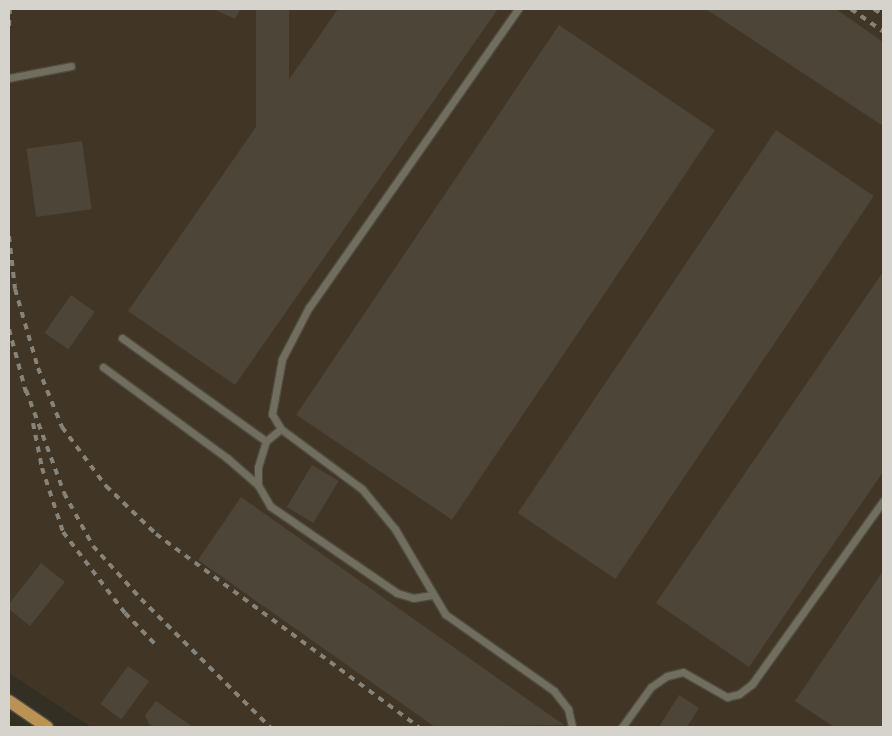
<!DOCTYPE html>
<style>
body{margin:0}
#map{position:relative;width:892px;height:736px;overflow:hidden;background:#333023;font-family:Rubik,sans-serif}
div>[style]{position:absolute}
[style*='--x']{left:calc(var(--x)*1px);top:calc(var(--y)*1px);width:calc(var(--w)*1px);rotate:calc(var(--a)*1deg)}
.industrial>*{inset:0;background:#413626}
.building>*{inset:0;background:#4d4538;transform-origin:0 0}
.roads{filter:drop-shadow(1px 0 #4f4c41) drop-shadow(-1px 0 #4f4c41) drop-shadow(0 1px #4f4c41) drop-shadow(0 -1px #4f4c41)}
.service>*{height:7px;margin:-3.5px;padding:0 3.5px;transform-origin:3.5px;border-radius:3.5px;background:#716e5f}
.primary>*{height:12px;margin:-6px;padding:0 6px;transform-origin:6px;border-radius:6px;background:#ba9354}
.rail>*{height:4px;margin-top:-2px;transform-origin:0;background:repeating-linear-gradient(90deg,#86847a 0 6px,transparent 0 12px)}
span{translate:-50% -50%;white-space:nowrap;text-align:center;line-height:1.15;-webkit-text-stroke:4.5px #191812;paint-order:stroke}
.frame{position:absolute;inset:0;border:10px solid #d5d3cb;pointer-events:none}
</style>
<div id="map">
<div class="industrial">
<i style="clip-path:polygon(9px 9px,883px 9px,883px 727px,91px 727px,9px 673px)"></i>
</div>
<div class="building">
<i style="clip-path:polygon(213px 9px,240px 9px,235px 19px)"></i>
<i style="left:256px;top:9px;width:33px;height:176px"></i>
<i style="clip-path:polygon(338px 9px,498px 9px,235px 385px,128px 311px)"></i>
<i style="clip-path:polygon(706px 9px,836px 9px,883px 42px,883px 126px)"></i>
<i style="left:559px;top:25px;width:188px;height:470px;rotate:34deg"></i>
<i style="left:776px;top:130px;width:118px;height:462px;rotate:34deg"></i>
<i style="left:82px;top:141px;width:69px;height:56px;rotate:82deg"></i>
<i style="clip-path:polygon(883px 272px,883px 472px,749px 667px,656px 603px)"></i>
<i style="left:71px;top:295px;width:29px;height:46px;rotate:35deg"></i>
<i style="left:312px;top:465px;width:31px;height:49px;rotate:31deg"></i>
<i style="clip-path:polygon(241px 497px,564px 725px,435px 727px,198px 560px)"></i>
<i style="clip-path:polygon(41px 563px,65px 582px,30px 626px,9px 609px,9px 604px)"></i>
<i style="clip-path:polygon(883px 571px,883px 727px,834px 727px,795px 701px)"></i>
<i style="left:128px;top:666px;width:26px;height:47px;rotate:36deg"></i>
<i style="clip-path:polygon(679px 695px,699px 708px,687px 727px,659px 727px)"></i>
<i style="clip-path:polygon(156px 701px,193px 727px,153px 727px,149px 724px,145px 715px)"></i>
</div>
<div class="roads">
<div class="service">
<i style="--x:518;--y:9;--w:364;--a:125"></i>
<i style="--x:309;--y:307;--w:59;--a:117.4"></i>
<i style="--x:282;--y:359;--w:56;--a:100.3"></i>
<i style="--x:272;--y:414;--w:17;--a:59"></i>
<i style="--x:281;--y:429;--w:101;--a:36.5"></i>
<i style="--x:362;--y:489;--w:52;--a:50.5"></i>
<i style="--x:395;--y:529;--w:99;--a:59.5"></i>
<i style="--x:445;--y:614;--w:133;--a:35.2"></i>
<i style="--x:554;--y:691;--w:23;--a:52"></i>
<i style="--x:568;--y:709;--w:18;--a:77"></i>
<i style="--x:9;--y:78;--w:63;--a:-11"></i>
<i style="--x:122;--y:338;--w:177;--a:35.6"></i>
<i style="--x:103;--y:367;--w:154;--a:36.3"></i>
<i style="--x:227;--y:458;--w:41;--a:41.1"></i>
<i style="--x:258;--y:485;--w:24;--a:60"></i>
<i style="--x:270;--y:506;--w:154;--a:34.4"></i>
<i style="--x:397;--y:593;--w:17;--a:17"></i>
<i style="--x:413;--y:598;--w:18;--a:-9"></i>
<i style="--x:258;--y:485;--w:18;--a:-90"></i>
<i style="--x:258;--y:467;--w:27;--a:-73"></i>
<i style="--x:266;--y:441;--w:19;--a:-39"></i>
<i style="--x:622;--y:727;--w:49;--a:-54.1"></i>
<i style="--x:651;--y:687;--w:19;--a:-35"></i>
<i style="--x:667;--y:676;--w:16;--a:-14"></i>
<i style="--x:683;--y:672;--w:51;--a:29.6"></i>
<i style="--x:727;--y:697;--w:12;--a:-14"></i>
<i style="--x:739;--y:694;--w:16;--a:-38"></i>
<i style="--x:752;--y:684;--w:225;--a:-54.4"></i>
</div>
<div class="primary">
<i style="--x:9;--y:701;--w:46;--a:34.4"></i>
</div>
</div>
<div class="rail">
<i style="--x:851;--y:9;--w:39;--a:35"></i>
<i style="--x:874;--y:9;--w:11;--a:34"></i>
<i style="--x:9;--y:26;--w:17;--a:-87"></i>
<i style="--x:9;--y:236;--w:53;--a:83.5"></i>
<i style="--x:15;--y:289;--w:82;--a:73.8"></i>
<i style="--x:38;--y:368;--w:64;--a:67.9"></i>
<i style="--x:62;--y:427;--w:74;--a:53.3"></i>
<i style="--x:106;--y:486;--w:69;--a:43.8"></i>
<i style="--x:156;--y:534;--w:326;--a:36.3"></i>
<i style="--x:9;--y:329;--w:69;--a:75"></i>
<i style="--x:26;--y:390;--w:110;--a:69.7"></i>
<i style="--x:64;--y:493;--w:60;--a:61.3"></i>
<i style="--x:93;--y:546;--w:72;--a:47.8"></i>
<i style="--x:141;--y:599;--w:182;--a:44.8"></i>
<i style="--x:33;--y:423;--w:46;--a:78.7"></i>
<i style="--x:42;--y:468;--w:67;--a:71.8"></i>
<i style="--x:63;--y:532;--w:102;--a:52.6"></i>
<i style="--x:125;--y:613;--w:45;--a:45.9"></i>
</div>
<div class="frame"></div>
</div>
